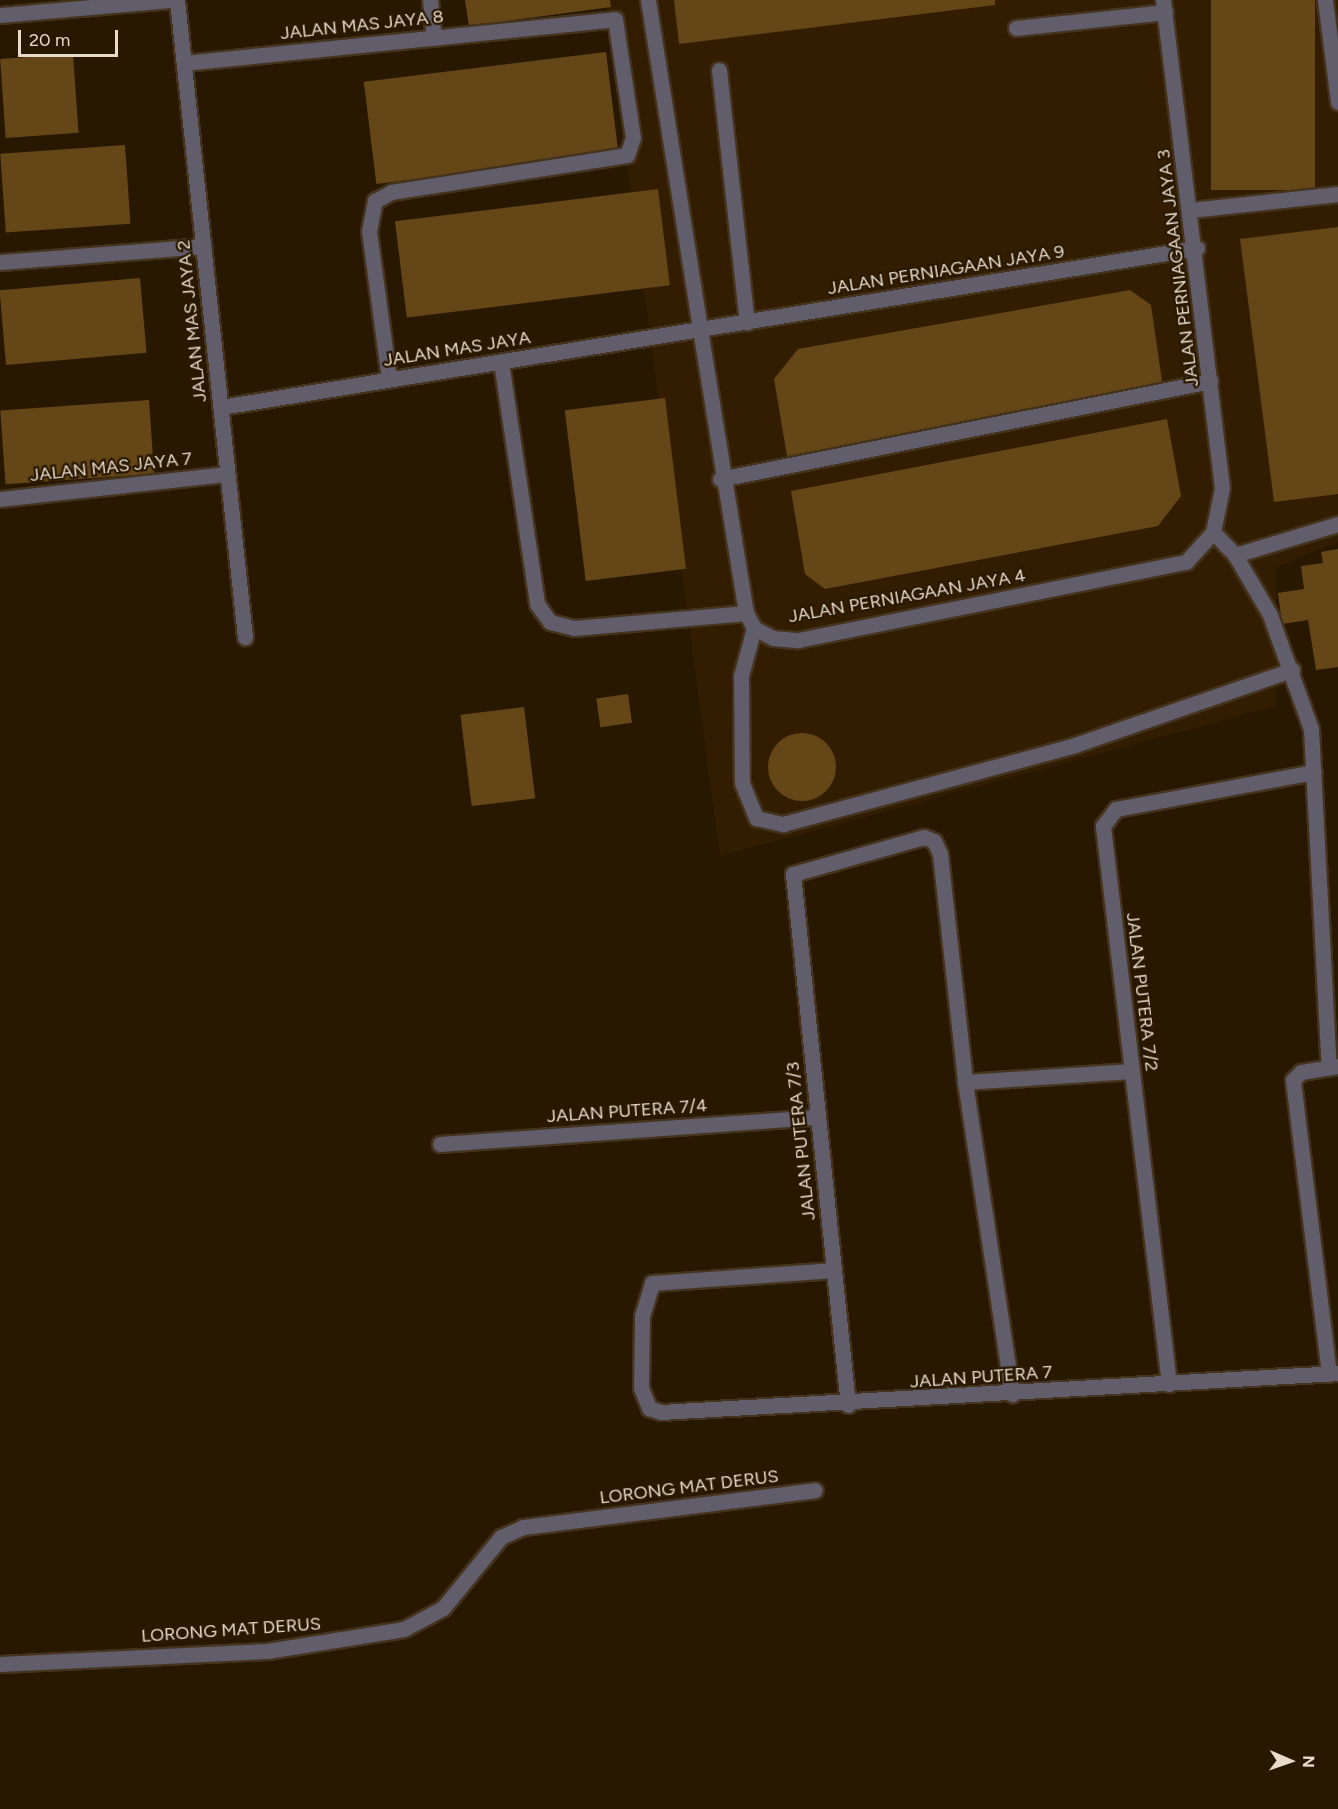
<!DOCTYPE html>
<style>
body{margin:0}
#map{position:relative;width:1338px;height:1809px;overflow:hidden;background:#291800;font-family:Figtree,sans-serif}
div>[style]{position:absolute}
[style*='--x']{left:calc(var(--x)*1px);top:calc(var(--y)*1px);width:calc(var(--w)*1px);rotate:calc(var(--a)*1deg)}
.built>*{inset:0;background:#331d00}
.building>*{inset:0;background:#654617;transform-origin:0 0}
.round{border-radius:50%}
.roads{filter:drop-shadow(2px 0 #44331d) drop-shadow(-2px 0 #44331d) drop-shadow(0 2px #44331d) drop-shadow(0 -2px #44331d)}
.service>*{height:15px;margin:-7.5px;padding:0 7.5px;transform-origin:7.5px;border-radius:7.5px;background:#625d6b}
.minor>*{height:15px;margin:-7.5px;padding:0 7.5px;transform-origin:7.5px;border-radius:7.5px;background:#625d6b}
span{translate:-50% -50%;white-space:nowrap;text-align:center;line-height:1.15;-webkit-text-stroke:4.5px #291800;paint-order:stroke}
.street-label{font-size:18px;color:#e7dbcc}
.north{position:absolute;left:1260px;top:1731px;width:60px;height:60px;-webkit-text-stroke:4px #291800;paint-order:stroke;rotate:92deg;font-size:16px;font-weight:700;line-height:24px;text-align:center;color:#e7dbcc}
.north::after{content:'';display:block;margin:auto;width:21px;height:27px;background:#e7dbcc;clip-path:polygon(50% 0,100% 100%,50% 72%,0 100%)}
.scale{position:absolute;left:18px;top:30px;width:100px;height:27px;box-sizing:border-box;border:3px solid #e7dbcc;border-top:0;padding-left:8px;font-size:18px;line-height:21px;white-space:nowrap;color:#e7dbcc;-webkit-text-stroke:4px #291800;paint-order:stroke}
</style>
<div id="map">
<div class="built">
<i style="clip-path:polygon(605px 0,1338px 0,1338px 542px,1276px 567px,1276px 706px,720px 856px)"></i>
</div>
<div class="building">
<i style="clip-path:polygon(465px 0,610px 0,611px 7px,469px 26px)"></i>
<i style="clip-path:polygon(674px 0,995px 0,995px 5px,679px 44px)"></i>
<i style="left:1211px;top:0;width:104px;height:190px"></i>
<i style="left:606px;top:52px;width:103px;height:244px;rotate:83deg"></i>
<i style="left:73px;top:54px;width:79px;height:73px;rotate:86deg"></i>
<i style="left:125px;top:145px;width:79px;height:125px;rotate:86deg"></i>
<i style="left:658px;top:189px;width:97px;height:265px;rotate:83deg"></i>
<i style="clip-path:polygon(1338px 227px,1338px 494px,1274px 502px,1240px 239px)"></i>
<i style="left:140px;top:278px;width:75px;height:141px;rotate:85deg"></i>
<i style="clip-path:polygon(1130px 290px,1151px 305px,1163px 388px,787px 456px,774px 379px,798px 349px)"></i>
<i style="left:665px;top:398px;width:172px;height:101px;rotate:83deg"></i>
<i style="left:149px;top:400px;width:74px;height:149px;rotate:86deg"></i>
<i style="clip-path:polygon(1167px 419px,1181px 496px,1158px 526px,825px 589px,805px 574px,791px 491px)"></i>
<i style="clip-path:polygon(1338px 549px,1338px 667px,1316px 670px,1308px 620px,1282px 624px,1278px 593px,1304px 589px,1301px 566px,1323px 563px,1321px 552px)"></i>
<i style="left:628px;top:694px;width:29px;height:32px;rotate:82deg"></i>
<i style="left:524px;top:707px;width:92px;height:64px;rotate:83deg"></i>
<i class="round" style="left:768px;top:733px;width:68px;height:68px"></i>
</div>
<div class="roads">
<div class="service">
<i style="--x:430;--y:0;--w:38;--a:84"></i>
<i style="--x:648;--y:0;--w:333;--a:81"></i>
<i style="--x:1325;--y:0;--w:103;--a:82.7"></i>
<i style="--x:1016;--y:28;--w:150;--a:-6.1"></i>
<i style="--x:719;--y:70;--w:254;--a:83.7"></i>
<i style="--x:1191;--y:210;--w:148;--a:-6.2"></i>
<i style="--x:501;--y:362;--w:245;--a:81.5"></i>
<i style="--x:537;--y:604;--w:22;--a:54"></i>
<i style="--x:550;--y:622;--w:25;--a:14"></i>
<i style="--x:574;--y:628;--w:173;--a:-5"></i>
<i style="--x:389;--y:379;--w:149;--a:-97.7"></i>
<i style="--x:369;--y:231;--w:31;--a:-79"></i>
<i style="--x:375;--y:201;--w:18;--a:-29"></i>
<i style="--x:391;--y:192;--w:239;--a:-8.9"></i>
<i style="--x:627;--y:155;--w:18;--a:-71"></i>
<i style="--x:633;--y:138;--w:120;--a:-98.6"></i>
<i style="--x:720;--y:479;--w:500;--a:-11.3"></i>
<i style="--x:1235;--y:555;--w:108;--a:-16.8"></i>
<i style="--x:754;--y:628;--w:50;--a:105.2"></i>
<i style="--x:741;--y:676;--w:107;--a:89.5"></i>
<i style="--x:742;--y:783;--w:38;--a:68"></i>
<i style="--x:756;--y:818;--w:28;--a:13"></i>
<i style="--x:783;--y:824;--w:302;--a:-15.1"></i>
<i style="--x:1075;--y:745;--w:230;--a:-19.1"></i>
<i style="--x:793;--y:874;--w:136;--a:-15.8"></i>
<i style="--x:924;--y:837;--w:11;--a:22"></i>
<i style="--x:934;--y:841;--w:14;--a:65"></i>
<i style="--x:940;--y:854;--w:229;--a:83.7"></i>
<i style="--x:965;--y:1082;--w:316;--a:81.4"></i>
<i style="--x:965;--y:1082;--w:167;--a:-3.8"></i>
<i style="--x:641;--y:1388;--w:72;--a:-89.2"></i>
<i style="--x:642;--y:1316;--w:34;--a:-73"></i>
<i style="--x:652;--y:1283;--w:182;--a:-4.1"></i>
</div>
<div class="minor">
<i style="--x:177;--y:0;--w:641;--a:83.91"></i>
<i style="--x:0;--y:15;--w:172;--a:-5"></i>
<i style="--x:184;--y:63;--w:433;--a:-5.8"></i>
<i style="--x:0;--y:262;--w:204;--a:-4.5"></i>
<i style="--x:700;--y:329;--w:288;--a:80.8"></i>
<i style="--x:746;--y:613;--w:17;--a:62"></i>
<i style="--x:754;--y:628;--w:21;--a:28"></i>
<i style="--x:773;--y:638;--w:25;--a:5"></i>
<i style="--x:798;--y:640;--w:396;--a:-11.4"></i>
<i style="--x:1186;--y:562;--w:40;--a:-48"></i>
<i style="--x:1213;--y:532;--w:45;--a:-78.4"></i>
<i style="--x:1222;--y:488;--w:492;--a:-96.9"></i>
<i style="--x:221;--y:407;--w:989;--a:-9.25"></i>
<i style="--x:0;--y:499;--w:228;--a:-6.3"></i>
<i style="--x:1213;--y:532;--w:32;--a:46"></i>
<i style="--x:1235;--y:555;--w:69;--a:59.7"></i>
<i style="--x:1270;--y:615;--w:121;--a:70.2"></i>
<i style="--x:1311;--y:729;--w:339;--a:87"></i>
<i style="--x:793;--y:874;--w:534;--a:84.09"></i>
<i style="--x:440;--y:1144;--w:379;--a:-4.1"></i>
<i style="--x:1329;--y:1374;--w:296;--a:-97"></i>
<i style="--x:1293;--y:1080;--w:11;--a:-45"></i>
<i style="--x:1301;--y:1072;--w:37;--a:-9"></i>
<i style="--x:1169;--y:1384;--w:562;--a:-96.75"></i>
<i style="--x:1103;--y:826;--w:21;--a:-53"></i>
<i style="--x:1116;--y:809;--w:201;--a:-10.6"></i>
<i style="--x:641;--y:1388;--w:22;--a:68"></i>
<i style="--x:649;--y:1408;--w:13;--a:18"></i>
<i style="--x:661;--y:1412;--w:678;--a:-3.3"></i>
<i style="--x:0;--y:1664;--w:267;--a:-2.8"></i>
<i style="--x:267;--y:1651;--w:139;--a:-9.1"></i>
<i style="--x:404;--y:1629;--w:44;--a:-28.3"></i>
<i style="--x:443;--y:1608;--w:92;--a:-50.8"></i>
<i style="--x:501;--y:1537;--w:24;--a:-24"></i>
<i style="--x:523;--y:1527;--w:294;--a:-7.2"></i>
</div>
</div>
<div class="street-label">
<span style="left:362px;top:25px;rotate:-6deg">JALAN MAS JAYA 8</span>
<span style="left:1178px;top:268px;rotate:-97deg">JALAN PERNIAGAAN JAYA 3</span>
<span style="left:946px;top:270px;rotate:-9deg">JALAN PERNIAGAAN JAYA 9</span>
<span style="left:192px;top:321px;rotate:-96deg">JALAN MAS JAYA 2</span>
<span style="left:457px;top:349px;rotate:-9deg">JALAN MAS JAYA</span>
<span style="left:111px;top:467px;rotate:-6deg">JALAN MAS JAYA 7</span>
<span style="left:907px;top:596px;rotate:-10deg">JALAN PERNIAGAAN JAYA 4</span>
<span style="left:1142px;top:992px;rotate:83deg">JALAN PUTERA 7/2</span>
<span style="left:627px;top:1111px;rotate:-4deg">JALAN PUTERA 7/4</span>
<span style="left:801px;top:1141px;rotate:-96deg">JALAN PUTERA 7/3</span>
<span style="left:981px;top:1377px;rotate:-4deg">JALAN PUTERA 7</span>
<span style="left:689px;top:1487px;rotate:-7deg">LORONG MAT DERUS</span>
<span style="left:231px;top:1630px;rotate:-4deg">LORONG MAT DERUS</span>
</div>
<div class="north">N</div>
<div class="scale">20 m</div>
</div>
